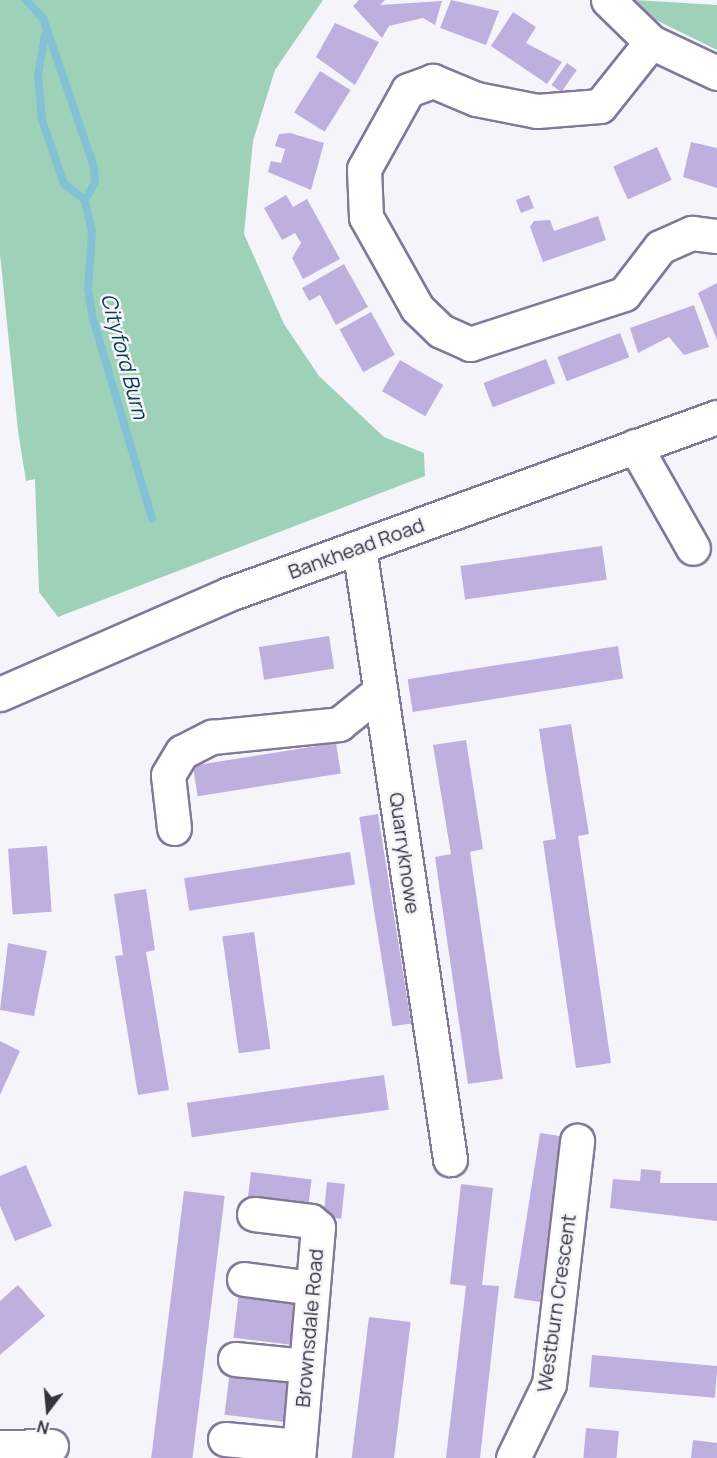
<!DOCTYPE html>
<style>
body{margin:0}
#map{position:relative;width:717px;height:1458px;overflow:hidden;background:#f6f4fb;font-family:Manrope,sans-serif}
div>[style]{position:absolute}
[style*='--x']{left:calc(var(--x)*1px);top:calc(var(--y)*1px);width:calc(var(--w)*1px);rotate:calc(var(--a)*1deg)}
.green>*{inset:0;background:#9dd2b8}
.stream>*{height:8px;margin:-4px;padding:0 4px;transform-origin:4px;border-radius:4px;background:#83c2d5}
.building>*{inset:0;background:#bfafdf;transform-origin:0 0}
.roads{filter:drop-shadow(2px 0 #827897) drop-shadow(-2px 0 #827897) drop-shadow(0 2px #827897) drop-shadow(0 -2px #827897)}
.minor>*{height:33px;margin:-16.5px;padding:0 16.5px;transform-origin:16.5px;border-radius:16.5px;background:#fff}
span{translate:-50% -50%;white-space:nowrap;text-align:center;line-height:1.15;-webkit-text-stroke:5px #f6f4fb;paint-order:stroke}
.street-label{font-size:20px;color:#36323f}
.water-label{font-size:21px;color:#003b49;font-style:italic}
.north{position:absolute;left:18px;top:1380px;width:60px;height:60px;-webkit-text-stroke:4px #f6f4fb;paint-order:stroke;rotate:196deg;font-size:16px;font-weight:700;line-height:24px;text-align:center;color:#36323f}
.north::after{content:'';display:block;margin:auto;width:21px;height:27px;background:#36323f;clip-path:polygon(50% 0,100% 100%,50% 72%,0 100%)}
</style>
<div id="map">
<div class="green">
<i style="clip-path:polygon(0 0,323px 0,275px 70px,253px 141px,244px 234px,284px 324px,319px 376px,384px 437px,424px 453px,425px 476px,58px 617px,39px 592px,35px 479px,26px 481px,18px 431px,0 254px)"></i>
<i style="clip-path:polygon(635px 0,717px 5px,717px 50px,656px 20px)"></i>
</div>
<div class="stream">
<i style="--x:26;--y:0;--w:25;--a:47"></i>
<i style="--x:43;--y:18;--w:157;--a:71.1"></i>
<i style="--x:94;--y:167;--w:15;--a:86"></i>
<i style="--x:95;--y:182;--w:21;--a:119"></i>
<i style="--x:85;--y:200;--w:33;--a:78"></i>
<i style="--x:92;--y:232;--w:57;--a:94"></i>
<i style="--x:88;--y:289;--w:30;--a:81"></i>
<i style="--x:93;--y:319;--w:208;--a:73.5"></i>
<i style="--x:45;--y:35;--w:40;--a:100"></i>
<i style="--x:38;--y:74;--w:46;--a:85"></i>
<i style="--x:42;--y:120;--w:68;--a:71"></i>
<i style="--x:64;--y:184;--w:26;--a:37"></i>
</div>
<div class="building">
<i style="clip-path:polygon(359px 0,385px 0,380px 5px,442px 1px,435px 25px,423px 18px,389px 26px,382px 38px,353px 6px)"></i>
<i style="clip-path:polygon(451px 0,499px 11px,486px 45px,440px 28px)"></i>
<i style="clip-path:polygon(513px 12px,536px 27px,526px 43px,562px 62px,547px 84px,491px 46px)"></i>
<i style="clip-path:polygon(335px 23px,379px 42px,355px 85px,316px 57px)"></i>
<i style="left:567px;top:63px;width:12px;height:27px;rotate:35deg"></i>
<i style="left:320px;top:71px;width:36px;height:49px;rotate:32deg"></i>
<i style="clip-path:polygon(290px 133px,324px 143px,311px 190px,268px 172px,271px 161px,281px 163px,285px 149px,275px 146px,279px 134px)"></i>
<i style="clip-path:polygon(691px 142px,717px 148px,717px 188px,683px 177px)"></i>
<i style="left:657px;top:147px;width:36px;height:48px;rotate:66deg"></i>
<i style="clip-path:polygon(286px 195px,293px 207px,307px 199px,340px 259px,303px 279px,292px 258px,301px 243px,295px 233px,282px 240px,264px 208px)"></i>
<i style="left:529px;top:195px;width:14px;height:14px;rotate:69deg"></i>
<i style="clip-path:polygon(598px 216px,606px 240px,543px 262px,530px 227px,534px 221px,550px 220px,554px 231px)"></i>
<i style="clip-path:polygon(344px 264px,368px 307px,336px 325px,320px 295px,309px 301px,302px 288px)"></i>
<i style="clip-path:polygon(717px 283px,717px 340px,698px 293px)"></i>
<i style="clip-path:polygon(694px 305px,709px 347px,684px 355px,669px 337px,638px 353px,630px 328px)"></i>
<i style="left:371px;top:312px;width:49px;height:36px;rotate:61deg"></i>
<i style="left:620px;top:333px;width:26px;height:67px;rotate:69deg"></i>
<i style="left:546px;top:359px;width:26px;height:67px;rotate:69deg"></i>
<i style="left:400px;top:360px;width:50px;height:36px;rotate:30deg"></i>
<i style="left:602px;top:546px;width:34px;height:143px;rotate:82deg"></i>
<i style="left:329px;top:636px;width:33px;height:71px;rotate:81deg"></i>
<i style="left:618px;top:646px;width:33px;height:213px;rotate:81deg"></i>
<i style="clip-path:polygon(571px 724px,589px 834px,578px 836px,611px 1063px,576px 1068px,543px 841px,556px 839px,539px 729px)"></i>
<i style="clip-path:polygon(466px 740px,483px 849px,470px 852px,503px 1079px,468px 1084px,435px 857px,451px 854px,433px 745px)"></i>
<i style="left:336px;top:743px;width:31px;height:145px;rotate:81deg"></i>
<i style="left:378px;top:814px;width:212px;height:19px;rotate:81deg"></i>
<i style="left:47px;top:846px;width:66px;height:39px;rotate:86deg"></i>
<i style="left:350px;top:852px;width:33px;height:168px;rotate:81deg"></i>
<i style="clip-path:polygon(146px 889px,155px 950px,146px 952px,169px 1090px,138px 1095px,115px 956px,123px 955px,114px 894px)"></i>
<i style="left:254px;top:932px;width:118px;height:32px;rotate:82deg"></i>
<i style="clip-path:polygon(8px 943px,47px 951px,34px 1016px,0 1010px)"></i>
<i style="clip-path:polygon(0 1041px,20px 1051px,0 1095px)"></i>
<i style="left:384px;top:1075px;width:35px;height:199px;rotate:82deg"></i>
<i style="left:540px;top:1133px;width:26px;height:167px;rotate:9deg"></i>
<i style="clip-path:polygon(26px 1165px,52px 1226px,15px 1241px,0 1206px,0 1176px)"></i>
<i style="clip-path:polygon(641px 1169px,661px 1171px,660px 1183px,717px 1183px,717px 1221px,610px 1208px,613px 1179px,640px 1181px)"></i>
<i style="left:251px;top:1172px;width:61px;height:25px;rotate:7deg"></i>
<i style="left:327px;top:1182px;width:18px;height:35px;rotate:6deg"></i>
<i style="clip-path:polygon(461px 1184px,493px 1188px,482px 1285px,499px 1286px,480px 1458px,446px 1458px,466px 1286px,450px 1284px)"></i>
<i style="left:184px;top:1191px;width:41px;height:269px;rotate:7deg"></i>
<i style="clip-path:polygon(18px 1285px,45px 1316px,0 1355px,0 1301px)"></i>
<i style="left:239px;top:1292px;width:60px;height:46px;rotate:7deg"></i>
<i style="left:369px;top:1317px;width:42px;height:142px;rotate:7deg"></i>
<i style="left:592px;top:1355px;width:126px;height:32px;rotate:5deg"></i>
<i style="left:230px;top:1370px;width:62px;height:45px;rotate:7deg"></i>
<i style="left:586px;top:1428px;width:33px;height:30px;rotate:5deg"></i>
<i style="clip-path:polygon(693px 1440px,717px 1443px,717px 1458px,691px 1458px)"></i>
</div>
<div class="roads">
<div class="minor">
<i style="--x:608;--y:0;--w:60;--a:44.3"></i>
<i style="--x:651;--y:42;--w:73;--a:25.2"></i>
<i style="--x:651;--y:42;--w:82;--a:128.6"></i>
<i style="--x:600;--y:106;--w:63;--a:175.5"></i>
<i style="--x:537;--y:111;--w:62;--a:-168.9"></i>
<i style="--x:476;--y:99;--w:47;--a:-157.3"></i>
<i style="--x:433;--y:81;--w:27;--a:160"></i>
<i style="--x:408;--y:90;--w:90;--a:119.1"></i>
<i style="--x:364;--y:169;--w:48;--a:87.6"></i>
<i style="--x:366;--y:217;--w:104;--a:60.7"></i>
<i style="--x:417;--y:308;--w:33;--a:44"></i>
<i style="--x:441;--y:331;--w:32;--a:24"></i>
<i style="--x:470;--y:344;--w:162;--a:-18"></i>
<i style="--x:624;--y:294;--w:59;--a:-52.5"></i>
<i style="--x:660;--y:247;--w:35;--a:-24"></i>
<i style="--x:692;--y:233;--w:25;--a:7"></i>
<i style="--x:635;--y:446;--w:117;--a:60.4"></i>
<i style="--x:359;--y:547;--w:619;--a:81.54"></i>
<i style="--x:0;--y:694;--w:250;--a:-23.6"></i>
<i style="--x:229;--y:594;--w:519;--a:-19.94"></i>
<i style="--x:174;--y:828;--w:53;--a:-96.5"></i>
<i style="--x:168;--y:775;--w:27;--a:-59"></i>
<i style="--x:182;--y:752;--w:34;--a:-27"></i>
<i style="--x:212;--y:737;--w:128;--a:-5.8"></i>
<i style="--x:339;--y:724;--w:53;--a:-38.8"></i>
<i style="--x:254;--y:1214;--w:57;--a:7"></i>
<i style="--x:311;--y:1221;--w:9;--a:41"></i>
<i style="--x:318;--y:1227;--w:232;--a:94.9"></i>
<i style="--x:244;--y:1279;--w:69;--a:7.5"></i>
<i style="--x:235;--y:1359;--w:71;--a:5.6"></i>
<i style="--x:225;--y:1439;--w:74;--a:5.4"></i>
<i style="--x:0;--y:1447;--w:51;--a:-1.1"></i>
<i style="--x:513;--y:1458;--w:82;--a:-64.1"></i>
<i style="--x:549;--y:1384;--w:245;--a:-83.4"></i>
</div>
</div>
<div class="street-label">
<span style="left:356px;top:548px;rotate:-20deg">Bankhead Road</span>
<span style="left:405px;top:853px;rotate:82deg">Quarryknowe</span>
<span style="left:556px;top:1303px;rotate:-82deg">Westburn Crescent</span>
<span style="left:309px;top:1328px;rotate:-85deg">Brownsdale Road</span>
</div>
<div class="water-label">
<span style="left:125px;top:356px;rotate:75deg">Cityford Burn</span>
</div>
<div class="north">N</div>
</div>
